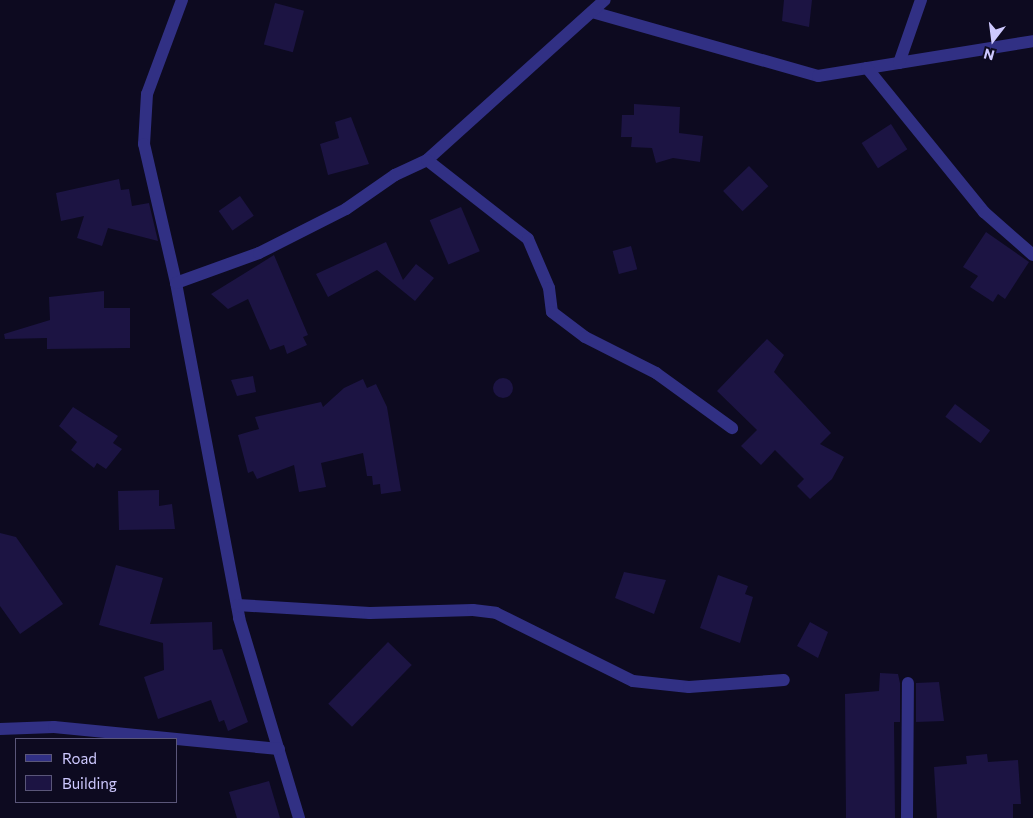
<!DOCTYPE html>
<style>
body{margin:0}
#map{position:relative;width:1033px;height:818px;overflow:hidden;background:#0d0a20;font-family:Commissioner,sans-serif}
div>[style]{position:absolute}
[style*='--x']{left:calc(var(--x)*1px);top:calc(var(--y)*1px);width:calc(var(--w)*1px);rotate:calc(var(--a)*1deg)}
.building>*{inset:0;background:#1c1443;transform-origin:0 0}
.round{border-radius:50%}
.street>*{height:12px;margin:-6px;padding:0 6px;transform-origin:6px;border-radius:6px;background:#313084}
span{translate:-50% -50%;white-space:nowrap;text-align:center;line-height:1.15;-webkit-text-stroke:4px #0d0a20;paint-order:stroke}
.legend{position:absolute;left:15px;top:738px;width:162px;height:65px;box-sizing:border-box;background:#0d0a20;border:1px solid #5a5679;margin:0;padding:6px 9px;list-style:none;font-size:15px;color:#cec9ff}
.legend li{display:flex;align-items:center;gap:10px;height:25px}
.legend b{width:25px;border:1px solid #5a5679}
.north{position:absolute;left:968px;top:15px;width:50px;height:50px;-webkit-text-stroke:4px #0d0a20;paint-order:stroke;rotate:195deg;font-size:14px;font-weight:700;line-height:20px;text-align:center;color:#cec9ff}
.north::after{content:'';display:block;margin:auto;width:18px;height:22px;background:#cec9ff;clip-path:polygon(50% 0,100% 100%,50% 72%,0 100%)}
</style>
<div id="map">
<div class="building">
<i style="clip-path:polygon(784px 0,812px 0,809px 27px,782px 21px)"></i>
<i style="left:275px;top:3px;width:30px;height:43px;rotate:15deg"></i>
<i style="clip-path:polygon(634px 104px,680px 107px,679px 133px,703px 136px,700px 162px,673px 158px,656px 163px,652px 148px,631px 147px,632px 137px,621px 137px,622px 115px,634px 115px)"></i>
<i style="clip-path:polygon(351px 117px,369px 164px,328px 175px,320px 144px,339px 138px,335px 122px)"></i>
<i style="left:891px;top:124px;width:30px;height:35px;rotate:57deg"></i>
<i style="left:749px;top:166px;width:28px;height:36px;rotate:46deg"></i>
<i style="clip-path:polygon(119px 179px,121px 190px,129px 189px,132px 206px,149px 203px,158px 241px,108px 228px,102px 246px,77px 238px,84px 216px,61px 221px,56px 193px)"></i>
<i style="left:240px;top:196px;width:24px;height:26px;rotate:55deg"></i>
<i style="left:461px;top:207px;width:48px;height:34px;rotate:67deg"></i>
<i style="clip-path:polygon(986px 232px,1029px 262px,1005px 299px,998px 294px,993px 302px,970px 287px,978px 276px,963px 267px)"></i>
<i style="clip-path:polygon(386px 242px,403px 280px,416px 264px,434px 278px,415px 301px,377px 270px,328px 297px,316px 274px)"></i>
<i style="left:631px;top:246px;width:24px;height:19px;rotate:75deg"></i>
<i style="clip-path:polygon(274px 255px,308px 335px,303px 337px,307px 345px,287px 354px,284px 345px,270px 350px,248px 299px,228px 309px,211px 294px)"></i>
<i style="clip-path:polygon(104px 291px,104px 308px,130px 308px,130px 348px,47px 349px,47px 338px,5px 339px,4px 334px,50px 320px,49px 297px)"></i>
<i style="clip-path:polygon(767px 339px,784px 355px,774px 372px,831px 433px,820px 444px,844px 457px,832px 479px,810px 499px,797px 486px,804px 479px,775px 450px,761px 465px,741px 446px,757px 430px,717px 391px)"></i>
<i style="clip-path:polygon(253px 376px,256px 392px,237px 396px,231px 380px)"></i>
<i class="round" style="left:493px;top:378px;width:20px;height:20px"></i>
<i style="clip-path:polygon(363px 379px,367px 388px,376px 384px,387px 407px,401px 491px,381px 494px,380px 484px,373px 485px,372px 476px,367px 476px,363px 453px,321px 463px,326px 487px,299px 492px,294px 465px,257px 479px,253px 471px,248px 473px,238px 435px,259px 429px,255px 417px,321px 402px,323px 407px,344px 388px)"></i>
<i style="left:955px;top:404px;width:44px;height:16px;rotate:37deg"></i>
<i style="clip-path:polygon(73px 407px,118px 436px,113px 443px,122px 449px,106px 469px,97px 463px,94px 468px,71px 450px,77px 442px,59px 426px)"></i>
<i style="clip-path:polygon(159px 490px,159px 506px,172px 504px,175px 529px,119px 530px,118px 491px)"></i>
<i style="clip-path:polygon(0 533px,16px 537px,63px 604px,20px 634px,0 606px)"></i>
<i style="clip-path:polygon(116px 565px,163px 578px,150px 624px,212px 622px,213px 650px,222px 649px,248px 722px,228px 731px,224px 720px,219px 722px,211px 700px,158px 719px,144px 677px,164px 670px,163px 643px,99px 625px)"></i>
<i style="clip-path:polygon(624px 572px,666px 580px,654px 614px,615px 598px)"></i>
<i style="clip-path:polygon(718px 575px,748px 586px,745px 594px,753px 597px,740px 643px,700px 628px)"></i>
<i style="clip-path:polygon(810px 622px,828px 632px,818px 658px,797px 646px)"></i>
<i style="left:388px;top:642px;width:33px;height:86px;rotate:44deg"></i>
<i style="clip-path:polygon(880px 673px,898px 674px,900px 683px,900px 722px,894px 722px,895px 818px,846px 818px,845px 694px,879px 691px)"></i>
<i style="clip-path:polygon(939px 682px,944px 721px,916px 722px,916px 683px)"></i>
<i style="clip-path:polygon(987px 754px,988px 762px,1018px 760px,1021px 804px,1013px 804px,1013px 818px,937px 818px,934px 767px,967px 764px,966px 756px)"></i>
<i style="clip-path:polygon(269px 781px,280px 818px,237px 818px,229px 792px)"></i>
</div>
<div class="street">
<i style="--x:182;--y:0;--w:100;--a:110.4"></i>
<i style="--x:147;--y:94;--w:50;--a:93.4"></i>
<i style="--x:144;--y:144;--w:143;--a:77"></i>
<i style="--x:176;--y:283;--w:341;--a:79.3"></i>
<i style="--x:239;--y:618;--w:209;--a:73.3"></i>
<i style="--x:592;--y:12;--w:235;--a:15.8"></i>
<i style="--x:818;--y:76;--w:218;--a:-9.2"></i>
<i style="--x:899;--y:63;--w:67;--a:-70.8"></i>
<i style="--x:867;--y:68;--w:186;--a:50.9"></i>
<i style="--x:984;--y:212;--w:65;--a:41.3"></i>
<i style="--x:427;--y:160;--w:239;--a:-42"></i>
<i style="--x:176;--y:283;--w:88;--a:-19.9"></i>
<i style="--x:259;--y:253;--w:97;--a:-26.8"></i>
<i style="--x:346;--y:209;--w:60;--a:-34.8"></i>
<i style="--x:395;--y:175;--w:35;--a:-25"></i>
<i style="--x:427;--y:160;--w:128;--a:38"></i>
<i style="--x:528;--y:239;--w:53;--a:66.8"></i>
<i style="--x:549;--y:288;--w:24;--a:83"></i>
<i style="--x:552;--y:312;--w:41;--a:37.1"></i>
<i style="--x:585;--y:337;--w:80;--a:26.9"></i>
<i style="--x:656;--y:373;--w:94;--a:35.9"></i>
<i style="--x:237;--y:605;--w:133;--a:3.4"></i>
<i style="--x:370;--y:613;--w:103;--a:-1.7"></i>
<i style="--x:473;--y:610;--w:23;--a:7"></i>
<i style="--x:496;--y:613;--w:153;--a:26.4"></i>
<i style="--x:633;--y:681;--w:56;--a:6.1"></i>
<i style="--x:689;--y:687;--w:95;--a:-4.2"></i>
<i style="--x:0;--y:729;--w:54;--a:-2.1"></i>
<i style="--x:54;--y:727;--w:226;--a:5.6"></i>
<i style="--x:907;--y:818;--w:135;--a:-89.6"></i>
</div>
<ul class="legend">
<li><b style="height:6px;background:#313084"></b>Road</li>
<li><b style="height:14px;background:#1c1443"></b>Building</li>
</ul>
<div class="north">N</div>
</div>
